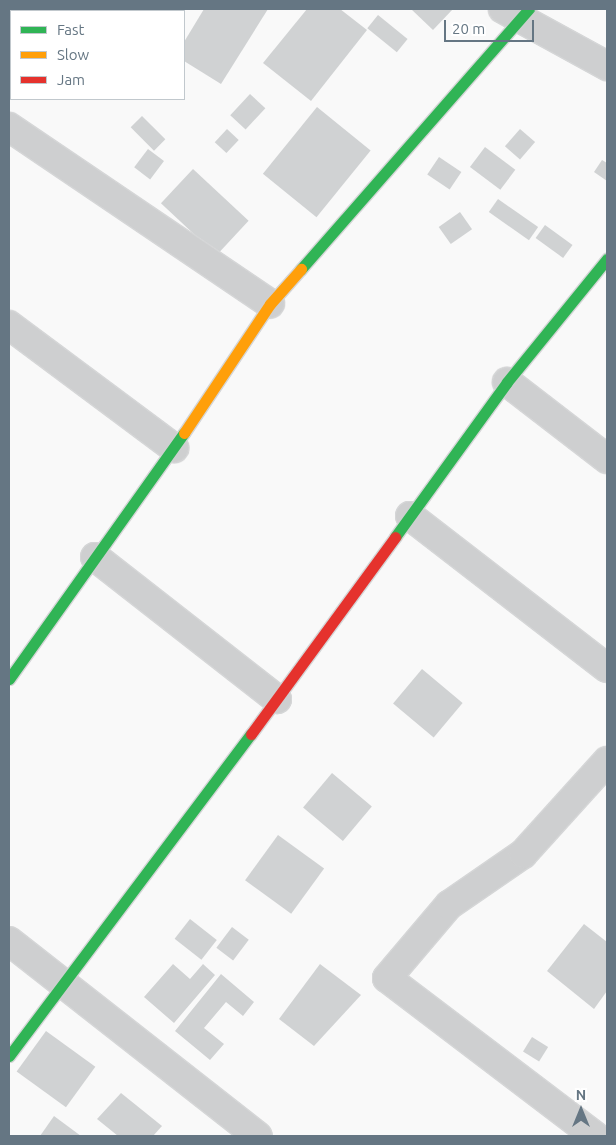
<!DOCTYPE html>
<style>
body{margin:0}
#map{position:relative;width:616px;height:1145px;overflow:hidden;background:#f9f9f9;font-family:Ubuntu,sans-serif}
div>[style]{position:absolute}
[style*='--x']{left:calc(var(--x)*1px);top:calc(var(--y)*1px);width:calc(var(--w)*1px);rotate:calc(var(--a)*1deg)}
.building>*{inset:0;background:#d0d2d3;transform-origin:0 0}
.roads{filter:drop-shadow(1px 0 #d5d6d7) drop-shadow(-1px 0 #d5d6d7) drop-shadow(0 1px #d5d6d7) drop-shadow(0 -1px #d5d6d7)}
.street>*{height:28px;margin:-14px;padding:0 14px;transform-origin:14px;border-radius:14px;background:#cecfd0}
.fast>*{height:11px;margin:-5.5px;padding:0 5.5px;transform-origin:5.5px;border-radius:5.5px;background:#30b455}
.slow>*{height:11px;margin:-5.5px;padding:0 5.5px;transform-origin:5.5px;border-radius:5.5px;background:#ff9f0a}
.jam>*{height:11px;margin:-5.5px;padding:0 5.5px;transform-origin:5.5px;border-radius:5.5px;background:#e5322d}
span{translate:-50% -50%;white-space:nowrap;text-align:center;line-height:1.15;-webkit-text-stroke:5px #fff;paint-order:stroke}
.frame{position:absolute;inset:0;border:10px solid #657683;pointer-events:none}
.legend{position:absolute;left:10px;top:10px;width:175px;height:90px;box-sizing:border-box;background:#fff;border:1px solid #c1c8cd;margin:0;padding:6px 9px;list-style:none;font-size:15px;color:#657683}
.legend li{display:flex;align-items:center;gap:10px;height:25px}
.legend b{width:25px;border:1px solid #c1c8cd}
.north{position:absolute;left:556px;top:1085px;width:50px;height:50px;-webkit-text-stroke:4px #fff;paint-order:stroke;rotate:0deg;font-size:14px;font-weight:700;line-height:20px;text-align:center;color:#657683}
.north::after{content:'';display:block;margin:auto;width:18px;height:22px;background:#657683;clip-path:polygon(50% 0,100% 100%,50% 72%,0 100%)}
.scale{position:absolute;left:444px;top:20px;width:90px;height:22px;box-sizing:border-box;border:2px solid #657683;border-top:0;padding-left:6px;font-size:15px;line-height:18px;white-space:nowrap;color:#657683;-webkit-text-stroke:4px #fff;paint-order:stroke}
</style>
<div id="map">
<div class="building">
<i style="clip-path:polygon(204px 9px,268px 9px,221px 84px,184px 61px,184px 42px)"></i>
<i style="clip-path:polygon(307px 9px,340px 9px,367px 30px,311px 101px,263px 63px)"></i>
<i style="clip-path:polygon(411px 9px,453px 9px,433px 30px)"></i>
<i style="left:378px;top:15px;width:38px;height:17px;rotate:39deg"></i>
<i style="left:250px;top:94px;width:21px;height:29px;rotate:43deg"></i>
<i style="left:317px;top:107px;width:69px;height:86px;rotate:39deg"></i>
<i style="left:142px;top:116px;width:33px;height:16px;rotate:45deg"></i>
<i style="left:227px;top:129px;width:16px;height:18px;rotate:43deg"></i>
<i style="left:520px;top:129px;width:20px;height:23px;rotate:41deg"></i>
<i style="left:485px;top:147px;width:38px;height:25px;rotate:37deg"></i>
<i style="left:148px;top:149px;width:20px;height:23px;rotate:37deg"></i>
<i style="left:439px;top:157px;width:27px;height:21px;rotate:34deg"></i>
<i style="clip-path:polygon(602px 160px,607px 163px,607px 181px,594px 172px)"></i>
<i style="left:193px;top:169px;width:76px;height:47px;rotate:43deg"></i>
<i style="left:498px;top:199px;width:49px;height:16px;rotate:35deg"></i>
<i style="left:460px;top:212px;width:21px;height:26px;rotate:55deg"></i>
<i style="left:545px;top:225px;width:34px;height:16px;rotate:36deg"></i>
<i style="left:422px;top:669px;width:53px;height:45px;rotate:40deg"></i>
<i style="left:332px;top:773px;width:52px;height:45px;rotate:40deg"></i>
<i style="left:278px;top:835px;width:57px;height:56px;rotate:36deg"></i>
<i style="left:190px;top:919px;width:34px;height:25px;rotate:38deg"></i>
<i style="clip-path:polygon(584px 924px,607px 942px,607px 991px,594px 1009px,547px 971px)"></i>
<i style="left:232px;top:927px;width:21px;height:26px;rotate:37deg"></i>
<i style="clip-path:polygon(173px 964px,190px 979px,203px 964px,215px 975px,174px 1023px,144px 997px)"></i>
<i style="clip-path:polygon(320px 964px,361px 995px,314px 1046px,279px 1019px)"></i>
<i style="clip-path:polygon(221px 974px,254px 1002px,243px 1016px,226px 1002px,204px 1028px,224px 1044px,210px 1060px,175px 1031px)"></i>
<i style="left:46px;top:1031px;width:61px;height:50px;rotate:36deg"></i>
<i style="left:532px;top:1037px;width:19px;height:17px;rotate:32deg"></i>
<i style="clip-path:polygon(121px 1093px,162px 1126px,153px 1136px,118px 1136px,97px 1119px)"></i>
<i style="clip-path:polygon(54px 1116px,81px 1136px,40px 1136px)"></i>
</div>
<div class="roads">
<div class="street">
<i style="--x:503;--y:9;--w:119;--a:28.7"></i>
<i style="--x:48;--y:11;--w:2;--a:-63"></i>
<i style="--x:9;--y:83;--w:4;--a:-63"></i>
<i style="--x:9;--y:127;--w:315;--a:34.1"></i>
<i style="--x:9;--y:325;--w:206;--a:36.7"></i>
<i style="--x:507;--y:382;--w:126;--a:37.6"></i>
<i style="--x:410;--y:516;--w:249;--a:37.7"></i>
<i style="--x:95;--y:557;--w:231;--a:38"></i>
<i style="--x:9;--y:941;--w:316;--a:38.1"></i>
<i style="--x:595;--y:1136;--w:261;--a:-142.8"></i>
<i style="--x:387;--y:978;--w:96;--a:-49.7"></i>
<i style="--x:449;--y:905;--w:90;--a:-34.6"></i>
<i style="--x:523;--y:854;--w:125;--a:-47.9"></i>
</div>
<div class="fast">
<i style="--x:301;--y:269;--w:346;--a:-48.8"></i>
<i style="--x:395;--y:537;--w:191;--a:-54.1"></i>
<i style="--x:507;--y:382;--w:159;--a:-50.9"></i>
<i style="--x:9;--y:679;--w:302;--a:-54.6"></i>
<i style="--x:9;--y:1056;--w:403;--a:-53.1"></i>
</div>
<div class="slow">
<i style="--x:184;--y:433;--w:155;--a:-56.3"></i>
<i style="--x:270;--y:304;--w:47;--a:-48.5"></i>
</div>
<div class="jam">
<i style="--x:251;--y:734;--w:244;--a:-53.8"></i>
</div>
</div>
<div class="frame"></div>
<ul class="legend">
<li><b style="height:6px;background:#30b455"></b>Fast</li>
<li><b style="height:6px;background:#ff9f0a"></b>Slow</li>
<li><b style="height:6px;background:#e5322d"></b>Jam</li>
</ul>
<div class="north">N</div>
<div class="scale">20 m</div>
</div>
